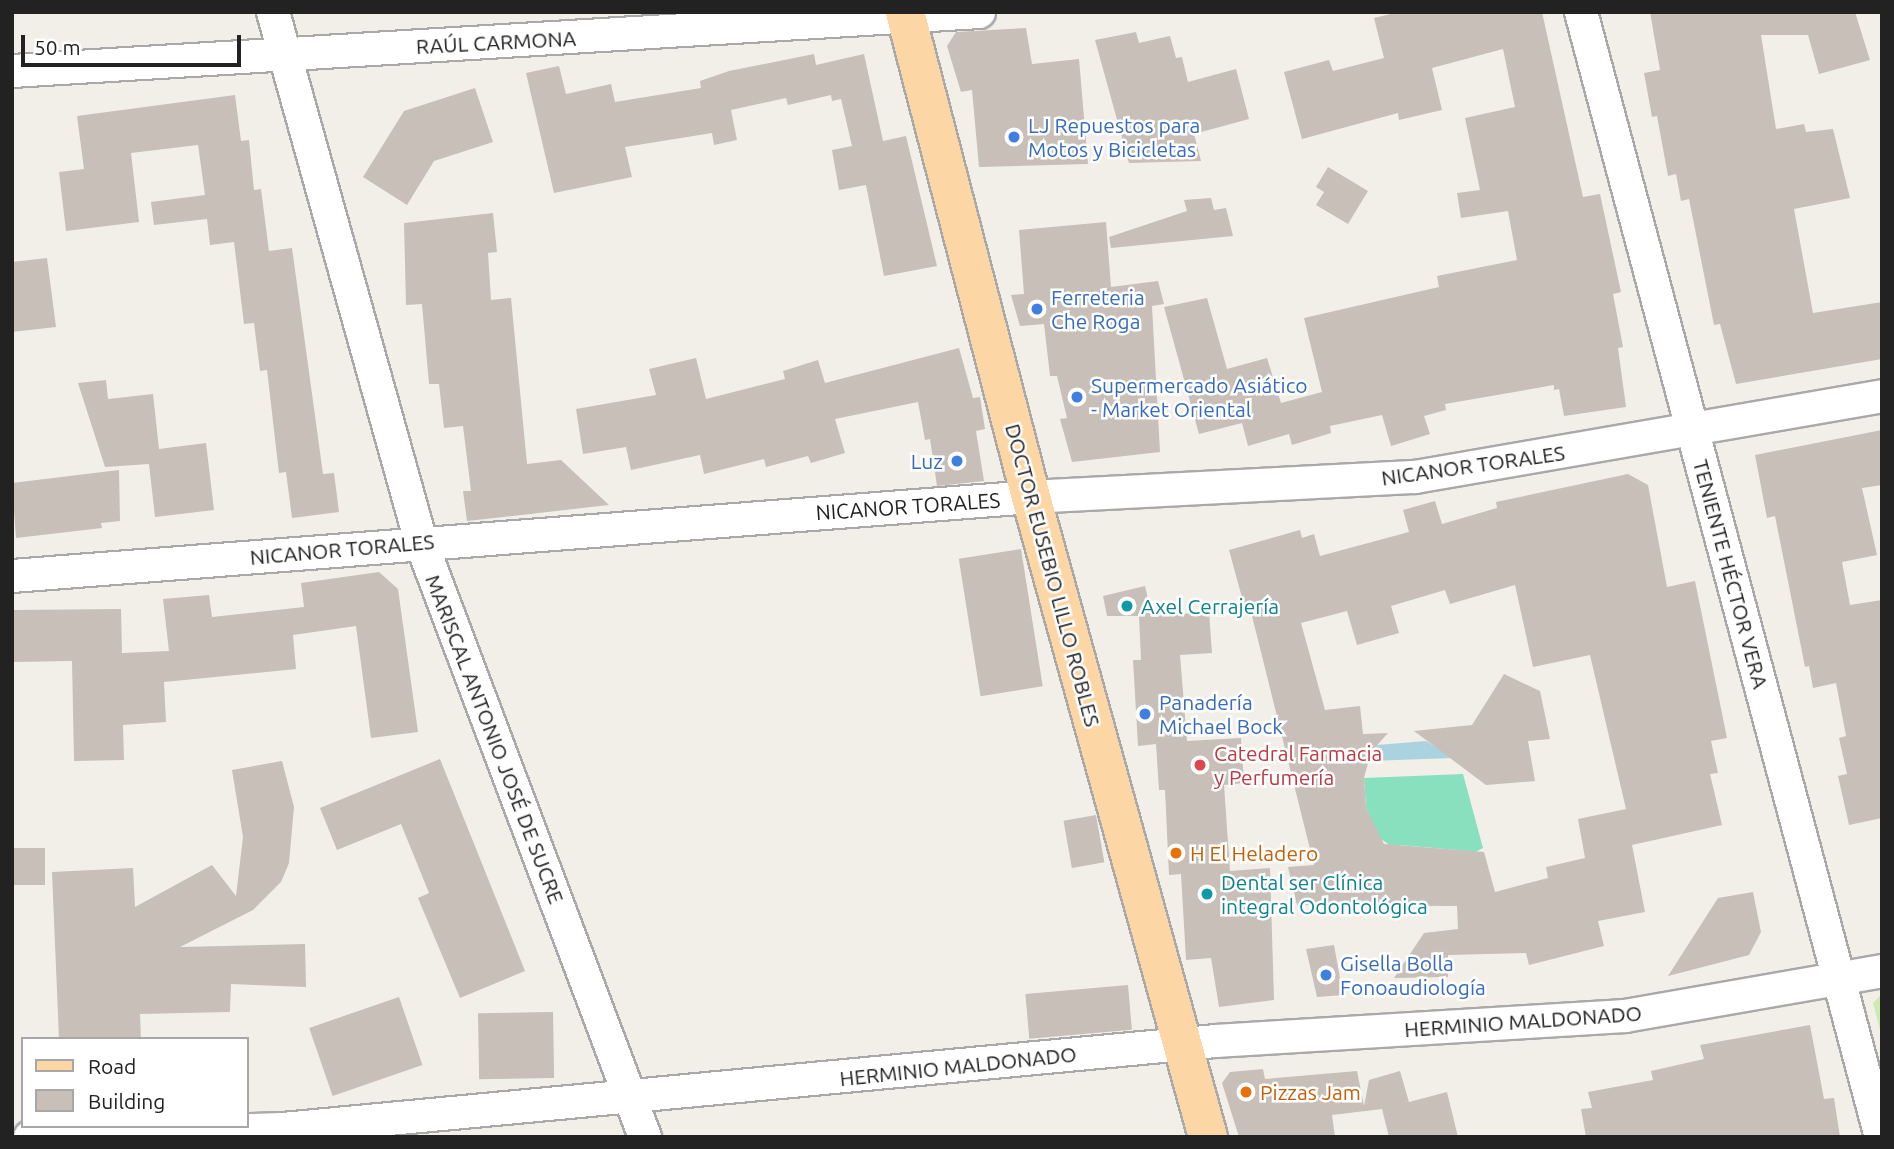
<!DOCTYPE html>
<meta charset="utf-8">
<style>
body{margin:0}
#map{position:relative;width:1894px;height:1149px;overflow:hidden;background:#f2efe9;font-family:Ubuntu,sans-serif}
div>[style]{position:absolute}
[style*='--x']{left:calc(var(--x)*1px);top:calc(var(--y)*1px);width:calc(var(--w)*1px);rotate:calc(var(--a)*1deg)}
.grass>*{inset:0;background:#cdebb0}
.pitch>*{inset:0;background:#88e0be}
.water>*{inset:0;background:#aad3df}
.building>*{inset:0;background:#c7bfb8;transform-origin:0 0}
.roads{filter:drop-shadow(2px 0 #a9a9a9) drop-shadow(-2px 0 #a9a9a9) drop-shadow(0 2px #a9a9a9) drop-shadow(0 -2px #a9a9a9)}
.minor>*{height:32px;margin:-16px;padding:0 16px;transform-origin:16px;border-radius:16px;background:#fff}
.major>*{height:38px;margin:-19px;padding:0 19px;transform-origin:19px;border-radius:19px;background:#fcd6a4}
.dots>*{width:19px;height:19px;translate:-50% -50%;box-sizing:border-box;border:4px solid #fff;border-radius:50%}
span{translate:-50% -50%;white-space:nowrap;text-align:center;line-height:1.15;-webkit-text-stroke:5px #fff;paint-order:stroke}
.street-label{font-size:21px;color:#222}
.shop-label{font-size:21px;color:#366cbe}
.left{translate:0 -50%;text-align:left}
.right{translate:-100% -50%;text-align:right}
.culture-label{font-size:21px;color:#0d838f}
.health-label{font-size:21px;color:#be3a42}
.food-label{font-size:21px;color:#c56008}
.frame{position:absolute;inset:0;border:14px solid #222;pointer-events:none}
.legend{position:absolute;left:21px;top:1037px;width:228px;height:91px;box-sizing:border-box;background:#fff;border:2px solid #a7a7a7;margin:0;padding:9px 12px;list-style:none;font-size:21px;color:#222}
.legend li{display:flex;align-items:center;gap:14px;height:35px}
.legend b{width:35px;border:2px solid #a7a7a7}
.scale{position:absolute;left:21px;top:35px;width:220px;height:32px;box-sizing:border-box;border:4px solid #222;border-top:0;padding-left:9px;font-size:21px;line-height:24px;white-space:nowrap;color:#222;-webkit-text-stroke:5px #fff;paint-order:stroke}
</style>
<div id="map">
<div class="grass">
<i style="clip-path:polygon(1882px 994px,1882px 1037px,1873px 1003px)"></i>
</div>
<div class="pitch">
<i style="clip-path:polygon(1463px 774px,1483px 848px,1456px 862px,1458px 850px,1399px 845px,1397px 851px,1380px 838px,1366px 808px,1364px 778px)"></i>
</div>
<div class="water">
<i style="clip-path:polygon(1426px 741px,1453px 758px,1369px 761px,1377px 745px)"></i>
</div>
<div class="building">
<i style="clip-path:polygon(1399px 12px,1542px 12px,1583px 197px,1600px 194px,1621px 292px,1613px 294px,1623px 347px,1618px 348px,1626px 407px,1564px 416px,1559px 389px,1554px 390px,1554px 385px,1445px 404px,1446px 410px,1424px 416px,1430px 434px,1391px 446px,1382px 415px,1330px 426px,1331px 433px,1292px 445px,1289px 434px,1248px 446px,1242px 423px,1199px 434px,1164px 307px,1207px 298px,1227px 369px,1267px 358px,1281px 403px,1322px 392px,1304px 318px,1439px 287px,1437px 276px,1517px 260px,1508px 211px,1461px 218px,1457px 193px,1480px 190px,1465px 118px,1515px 107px,1503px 49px,1432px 68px,1442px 110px,1399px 120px,1398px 113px,1302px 139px,1284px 72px,1329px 60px,1333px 71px,1384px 58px,1374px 18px)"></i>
<i style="clip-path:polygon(1650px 12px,1855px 12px,1870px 60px,1819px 74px,1808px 35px,1761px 35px,1776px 129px,1804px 124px,1806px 132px,1833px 129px,1850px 198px,1794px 209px,1813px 313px,1882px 302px,1882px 359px,1736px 384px,1720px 324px,1714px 325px,1689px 199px,1681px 201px,1676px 174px,1668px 176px,1657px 116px,1652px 117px,1644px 73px,1660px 70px)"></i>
<i style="clip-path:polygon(1026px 28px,1032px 64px,1079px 59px,1088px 164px,979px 167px,972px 90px,961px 92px,947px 46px,956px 32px)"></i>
<i style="clip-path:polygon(1136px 32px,1139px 43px,1170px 36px,1176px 58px,1182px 57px,1188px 82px,1236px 69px,1249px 119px,1194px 134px,1201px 161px,1129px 163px,1095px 40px)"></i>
<i style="clip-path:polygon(814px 54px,816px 65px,864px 54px,883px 141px,906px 136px,937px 266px,884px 276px,866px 185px,839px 190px,832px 150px,852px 146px,841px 99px,832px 101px,831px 95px,788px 105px,786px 98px,731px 110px,737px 140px,714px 145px,712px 133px,625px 147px,632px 177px,554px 193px,526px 73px,559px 66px,566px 94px,611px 84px,615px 102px,701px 88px,700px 81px,729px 71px)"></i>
<i style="clip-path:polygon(475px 88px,493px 142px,434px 161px,407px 205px,363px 177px,404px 111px)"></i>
<i style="clip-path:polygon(235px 95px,241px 141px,249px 140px,254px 190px,261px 189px,269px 251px,292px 248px,323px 474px,334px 473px,339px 512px,292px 518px,286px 472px,279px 473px,267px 370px,260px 371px,254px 323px,244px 324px,234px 242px,210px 245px,207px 219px,154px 225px,151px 202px,205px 195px,198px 145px,131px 153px,139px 222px,66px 231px,59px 172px,84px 169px,77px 116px)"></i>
<i style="clip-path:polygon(1328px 167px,1368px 191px,1348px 224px,1316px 205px,1324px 192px,1316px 187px)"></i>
<i style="clip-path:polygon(1211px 198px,1214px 210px,1226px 208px,1233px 236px,1111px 248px,1109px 237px,1187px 211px,1184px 200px)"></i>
<i style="clip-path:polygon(493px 213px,497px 252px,488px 253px,491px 300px,511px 298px,527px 464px,561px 460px,609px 505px,467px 521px,463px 491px,471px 491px,463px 426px,444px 428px,439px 384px,429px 384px,422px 304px,406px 305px,404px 223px)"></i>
<i style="clip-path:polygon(1106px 222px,1111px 287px,1158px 281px,1164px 304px,1152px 306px,1160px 452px,1072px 462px,1060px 419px,1067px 418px,1057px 376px,1050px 376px,1044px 324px,1020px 326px,1011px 295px,1024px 294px,1019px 230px)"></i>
<i style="clip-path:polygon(47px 258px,56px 327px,12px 332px,12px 262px)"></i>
<i style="clip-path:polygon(959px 348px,973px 398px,980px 397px,985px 429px,976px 431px,984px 481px,937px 486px,930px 439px,925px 440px,918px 402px,835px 419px,845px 453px,811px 463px,808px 456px,766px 467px,764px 459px,704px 474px,700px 455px,631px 470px,626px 447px,583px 454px,576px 409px,656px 395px,649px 369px,696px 358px,706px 399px,785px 379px,783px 371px,818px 360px,825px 383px)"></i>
<i style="clip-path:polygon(106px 380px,108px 399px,153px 394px,159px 449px,206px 443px,214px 510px,155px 517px,149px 464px,105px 467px,78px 383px)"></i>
<i style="clip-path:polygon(1882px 430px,1882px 485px,1862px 488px,1877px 555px,1842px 562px,1850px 605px,1882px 600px,1882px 818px,1849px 825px,1838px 776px,1847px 774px,1839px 738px,1846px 736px,1836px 683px,1813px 688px,1809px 666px,1805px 667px,1775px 516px,1767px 518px,1755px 455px)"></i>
<i style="clip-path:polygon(119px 470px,120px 521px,101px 523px,102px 528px,16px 538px,12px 483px)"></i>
<i style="clip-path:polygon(evenodd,1628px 474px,1648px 485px,1667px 587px,1695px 581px,1727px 738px,1711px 741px,1718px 773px,1710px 774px,1722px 825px,1632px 845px,1645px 912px,1598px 921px,1604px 946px,1529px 965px,1526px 953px,1448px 955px,1448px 977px,1394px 978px,1424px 933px,1458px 929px,1457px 906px,1297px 905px,1288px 867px,1314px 865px,1249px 604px,1244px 605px,1229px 550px,1300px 530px,1302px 538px,1314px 534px,1320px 556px,1409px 532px,1403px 510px,1435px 501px,1442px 524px,1497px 508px,1496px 502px,1628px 474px,1515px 585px,1533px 667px,1590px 655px,1626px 809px,1578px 819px,1585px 858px,1546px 867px,1548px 878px,1495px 892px,1484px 852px,1384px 844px,1366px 808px,1364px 778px,1371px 752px,1388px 733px,1363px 734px,1360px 706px,1325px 710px,1301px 623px,1347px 611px,1357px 645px,1399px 633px,1391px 606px,1445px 590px,1450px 604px,1515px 585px)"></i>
<i style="left:1021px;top:549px;width:139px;height:63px;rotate:81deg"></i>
<i style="clip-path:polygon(379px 572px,398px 589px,418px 732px,371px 738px,356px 626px,293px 635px,296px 669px,164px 682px,166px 722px,123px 725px,124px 760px,74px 761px,72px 661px,12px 662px,12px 610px,121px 609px,122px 653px,169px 651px,163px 599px,209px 595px,212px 617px,304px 607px,301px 583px)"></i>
<i style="clip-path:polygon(1145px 586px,1152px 616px,1209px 612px,1212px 653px,1180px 655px,1187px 741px,1241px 738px,1244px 783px,1224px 785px,1230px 871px,1270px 868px,1274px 1000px,1219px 1007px,1211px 958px,1186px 960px,1181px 874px,1169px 875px,1165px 790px,1159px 790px,1156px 744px,1138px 746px,1133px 660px,1141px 660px,1139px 616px,1107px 616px,1103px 596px)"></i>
<i style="clip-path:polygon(1504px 674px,1540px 691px,1550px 739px,1528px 741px,1535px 781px,1486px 785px,1414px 731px,1472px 725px)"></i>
<i style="clip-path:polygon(440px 759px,525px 971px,460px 998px,418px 898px,429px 893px,401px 824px,337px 850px,320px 808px)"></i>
<i style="clip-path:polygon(282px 761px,294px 807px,289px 863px,281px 882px,253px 910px,180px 947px,305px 944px,306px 987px,231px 984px,230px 1012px,140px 1014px,141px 1039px,59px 1039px,52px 872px,133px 868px,135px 907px,212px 865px,236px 896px,243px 837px,232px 770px)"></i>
<i style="left:1096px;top:815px;width:48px;height:33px;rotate:80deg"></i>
<i style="left:12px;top:848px;width:33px;height:37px"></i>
<i style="clip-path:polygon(1753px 892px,1761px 932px,1749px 955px,1668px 976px,1718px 898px)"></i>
<i style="clip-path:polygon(1334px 945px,1343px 995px,1317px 997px,1306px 949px)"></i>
<i style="left:1128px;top:985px;width:45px;height:103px;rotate:85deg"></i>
<i style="left:399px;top:997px;width:72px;height:95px;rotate:71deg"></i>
<i style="left:553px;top:1012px;width:66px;height:75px;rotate:89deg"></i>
<i style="clip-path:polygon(1810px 1025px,1824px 1099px,1834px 1098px,1840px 1137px,1586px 1137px,1581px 1109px,1592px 1108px,1588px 1092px,1653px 1080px,1651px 1071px,1704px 1059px,1700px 1045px)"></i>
<i style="clip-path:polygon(1263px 1069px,1265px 1079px,1357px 1071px,1364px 1106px,1369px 1080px,1400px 1071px,1409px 1102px,1447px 1092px,1458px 1137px,1389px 1137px,1382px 1109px,1332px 1115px,1335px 1137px,1239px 1137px,1222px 1083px,1230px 1072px)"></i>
</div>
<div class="roads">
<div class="minor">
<i style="--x:273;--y:12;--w:550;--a:74.4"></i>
<i style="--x:421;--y:542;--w:636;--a:69.37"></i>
<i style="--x:1581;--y:12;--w:1164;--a:75.07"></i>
<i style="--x:12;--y:71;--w:969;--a:-3.49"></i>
<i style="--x:12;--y:576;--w:1022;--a:-4.43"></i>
<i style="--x:1031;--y:497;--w:385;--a:-3"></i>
<i style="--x:1415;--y:477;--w:474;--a:-9.8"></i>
<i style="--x:30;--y:1137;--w:253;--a:-1.8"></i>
<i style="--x:283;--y:1129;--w:936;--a:-5.39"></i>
<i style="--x:1215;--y:1041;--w:411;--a:-3.5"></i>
<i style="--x:1625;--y:1016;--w:261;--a:-9.9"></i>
</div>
<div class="major">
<i style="--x:905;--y:12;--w:501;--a:75.44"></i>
<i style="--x:1031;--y:497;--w:664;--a:74.54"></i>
</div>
</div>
<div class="dots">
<i style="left:1014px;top:137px;background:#3f7fe0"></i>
<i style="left:1037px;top:309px;background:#3f7fe0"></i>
<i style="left:1077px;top:397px;background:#3f7fe0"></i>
<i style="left:957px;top:461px;background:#3f7fe0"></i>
<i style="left:1127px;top:606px;background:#0f9aa8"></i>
<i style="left:1145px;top:714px;background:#3f7fe0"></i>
<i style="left:1200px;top:765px;background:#e0444e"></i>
<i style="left:1176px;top:853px;background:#e8710a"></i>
<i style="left:1207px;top:894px;background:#0f9aa8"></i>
<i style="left:1326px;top:975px;background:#3f7fe0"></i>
<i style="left:1246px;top:1092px;background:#e8710a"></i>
</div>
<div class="street-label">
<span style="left:496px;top:42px;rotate:-3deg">RAÚL CARMONA</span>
<span style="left:1473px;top:465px;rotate:-8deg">NICANOR TORALES</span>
<span style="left:908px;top:506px;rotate:-4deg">NICANOR TORALES</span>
<span style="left:342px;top:549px;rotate:-5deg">NICANOR TORALES</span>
<span style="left:1731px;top:574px;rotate:75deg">TENIENTE HÉCTOR VERA</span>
<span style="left:1053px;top:575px;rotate:75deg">DOCTOR EUSEBIO LILLO ROBLES</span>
<span style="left:495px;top:739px;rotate:69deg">MARISCAL ANTONIO JOSÉ DE SUCRE</span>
<span style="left:1523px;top:1021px;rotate:-4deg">HERMINIO MALDONADO</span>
<span style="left:958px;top:1066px;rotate:-6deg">HERMINIO MALDONADO</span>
</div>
<div class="shop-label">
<span class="left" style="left:1028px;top:137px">LJ Repuestos para<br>Motos y Bicicletas</span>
<span class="left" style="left:1051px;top:309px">Ferreteria<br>Che Roga</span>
<span class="left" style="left:1091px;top:397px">Supermercado Asiático<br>- Market Oriental</span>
<span class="right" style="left:943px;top:461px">Luz</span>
<span class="left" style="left:1159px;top:714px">Panadería<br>Michael Bock</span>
<span class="left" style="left:1340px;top:975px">Gisella Bolla<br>Fonoaudiología</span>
</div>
<div class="culture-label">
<span class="left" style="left:1141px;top:606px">Axel Cerrajería</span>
<span class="left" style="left:1221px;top:894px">Dental ser Clínica<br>integral Odontológica</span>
</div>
<div class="health-label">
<span class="left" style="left:1214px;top:765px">Catedral Farmacia<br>y Perfumería</span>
</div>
<div class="food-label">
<span class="left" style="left:1190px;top:853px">H El Heladero</span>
<span class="left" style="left:1260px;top:1092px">Pizzas Jam</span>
</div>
<div class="frame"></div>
<ul class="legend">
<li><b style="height:9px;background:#fcd6a4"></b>Road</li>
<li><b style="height:19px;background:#c7bfb8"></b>Building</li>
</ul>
<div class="scale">50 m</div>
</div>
